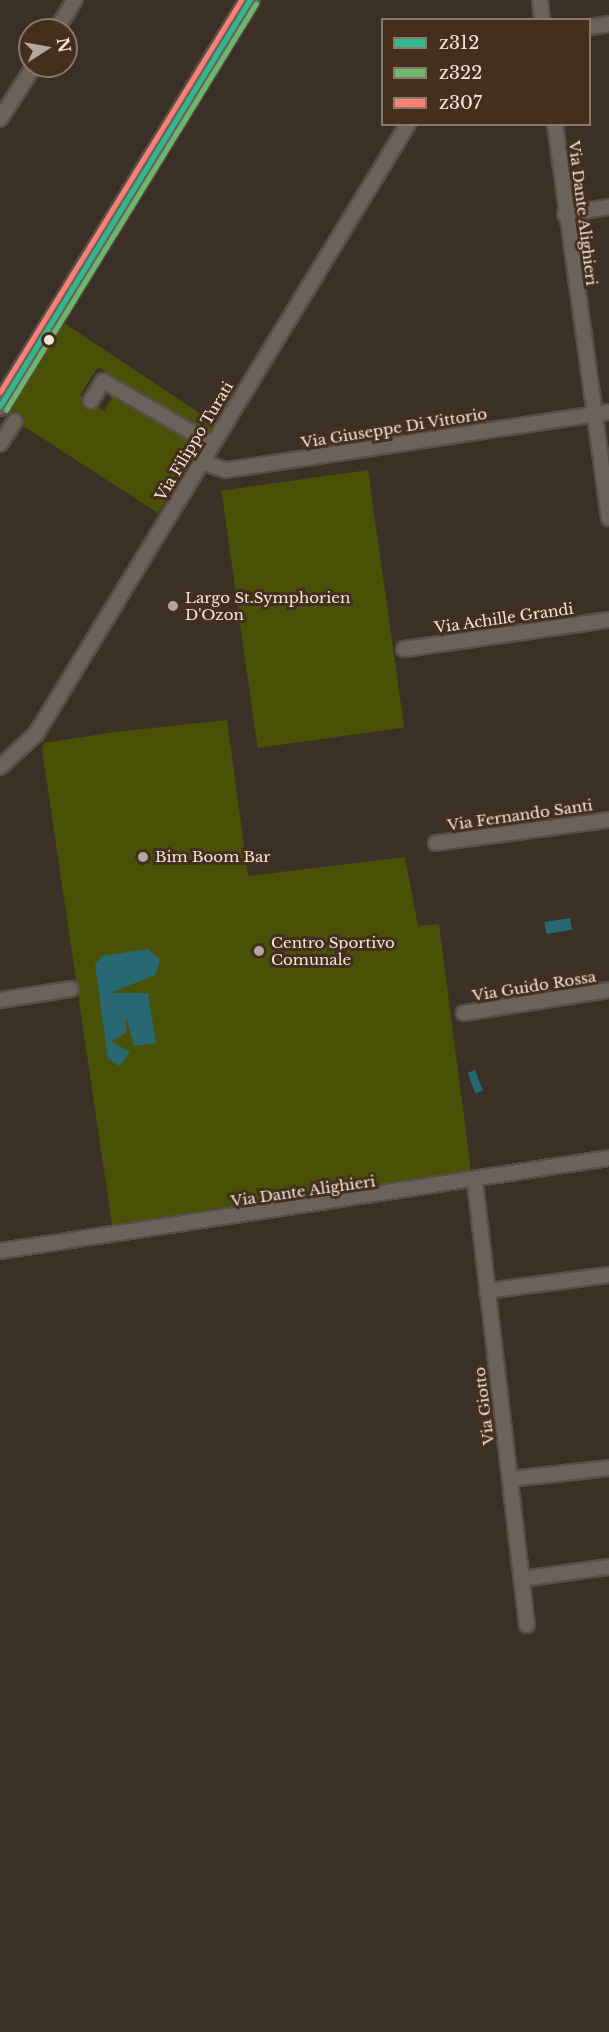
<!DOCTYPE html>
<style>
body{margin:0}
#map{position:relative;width:609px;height:2032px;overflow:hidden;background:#3b3026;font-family:"Libre Baskerville",serif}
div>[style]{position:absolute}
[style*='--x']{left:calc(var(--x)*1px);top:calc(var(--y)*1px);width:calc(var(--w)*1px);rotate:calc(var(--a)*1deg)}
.green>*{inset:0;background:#495107;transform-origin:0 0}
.water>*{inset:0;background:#276872;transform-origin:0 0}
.roads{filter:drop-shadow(2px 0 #574e45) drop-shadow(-2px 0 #574e45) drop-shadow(0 2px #574e45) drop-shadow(0 -2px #574e45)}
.minor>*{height:14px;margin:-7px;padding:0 7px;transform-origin:7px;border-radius:7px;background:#6b625b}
.tertiary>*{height:18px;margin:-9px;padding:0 9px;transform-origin:9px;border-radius:9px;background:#6b625b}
.bus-1>*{height:4.5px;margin:-2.25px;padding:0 2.25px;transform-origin:2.25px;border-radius:2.25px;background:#30b88f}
.bus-2>*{height:4.5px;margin:-2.25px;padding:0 2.25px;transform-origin:2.25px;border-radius:2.25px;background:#6bb76d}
.bus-3>*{height:4.5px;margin:-2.25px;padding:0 2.25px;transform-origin:2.25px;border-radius:2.25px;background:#f97f77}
.dots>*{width:16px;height:16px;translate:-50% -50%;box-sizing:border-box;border:3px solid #442f1d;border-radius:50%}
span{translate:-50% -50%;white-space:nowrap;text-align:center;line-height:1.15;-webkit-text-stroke:6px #442f1d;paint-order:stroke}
.street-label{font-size:15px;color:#f3e5da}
.poi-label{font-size:15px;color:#f3e5da}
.left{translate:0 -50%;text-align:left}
.legend{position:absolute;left:381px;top:18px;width:210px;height:108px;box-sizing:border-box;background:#442f1d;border:2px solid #8a7869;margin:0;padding:8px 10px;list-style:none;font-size:18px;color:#f3e5da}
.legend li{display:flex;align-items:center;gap:12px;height:30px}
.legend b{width:30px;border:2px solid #8a7869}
.north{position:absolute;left:18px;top:18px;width:60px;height:60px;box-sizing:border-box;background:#442f1d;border:2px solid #8a7869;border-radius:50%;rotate:79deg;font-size:16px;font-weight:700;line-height:24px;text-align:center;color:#f3e5da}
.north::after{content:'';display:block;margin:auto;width:21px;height:27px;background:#b3a69b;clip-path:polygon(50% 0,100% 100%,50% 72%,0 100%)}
</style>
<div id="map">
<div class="green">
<i style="clip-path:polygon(evenodd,64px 323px,216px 424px,158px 513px,5px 414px,64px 323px,98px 367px,122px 382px,104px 411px,80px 395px,98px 367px)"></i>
<i style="left:368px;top:470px;width:260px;height:148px;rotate:82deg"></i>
<i style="clip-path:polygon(227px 720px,248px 876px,405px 857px,418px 926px,439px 924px,471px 1171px,112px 1225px,42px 749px,44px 743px,115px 732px)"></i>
</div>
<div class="water">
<i style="left:570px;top:918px;width:12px;height:26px;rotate:81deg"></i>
<i style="clip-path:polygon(148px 949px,160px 960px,155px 975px,110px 993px,148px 993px,156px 1043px,134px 1046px,126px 1017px,126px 1033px,111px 1041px,130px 1052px,120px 1066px,108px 1059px,95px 964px,102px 956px)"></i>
<i style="left:475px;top:1070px;width:22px;height:8px;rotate:69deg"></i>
</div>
<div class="roads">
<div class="minor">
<i style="--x:540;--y:0;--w:20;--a:84"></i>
<i style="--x:590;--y:27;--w:19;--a:-9"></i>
<i style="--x:56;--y:30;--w:36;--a:-58"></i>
<i style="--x:0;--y:119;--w:63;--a:-57.3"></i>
<i style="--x:555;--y:124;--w:398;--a:82.2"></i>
<i style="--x:565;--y:214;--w:45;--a:-9"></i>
<i style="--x:91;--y:401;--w:23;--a:-59"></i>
<i style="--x:103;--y:381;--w:126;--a:30"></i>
<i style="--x:0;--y:444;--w:27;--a:-57"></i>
<i style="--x:201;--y:462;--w:26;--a:18"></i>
<i style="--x:226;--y:470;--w:387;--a:-8.6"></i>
<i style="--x:404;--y:649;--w:207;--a:-8.1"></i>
<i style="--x:0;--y:767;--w:49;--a:-42.5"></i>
<i style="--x:36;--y:734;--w:714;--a:-58.62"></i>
<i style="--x:436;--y:843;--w:175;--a:-7.6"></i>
<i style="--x:0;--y:1000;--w:72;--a:-8.8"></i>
<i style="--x:464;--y:1013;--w:147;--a:-9"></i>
<i style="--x:475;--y:1183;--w:445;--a:83.3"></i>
<i style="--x:0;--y:1251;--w:616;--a:-8.68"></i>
<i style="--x:487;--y:1291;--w:123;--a:-7.5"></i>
<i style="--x:510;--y:1479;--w:100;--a:-6.3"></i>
<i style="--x:521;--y:1579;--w:89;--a:-7.8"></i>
</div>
<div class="tertiary">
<i style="--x:0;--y:406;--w:477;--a:-58.4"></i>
</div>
</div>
<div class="bus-1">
<i style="--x:0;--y:406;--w:477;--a:-58.4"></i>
</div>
<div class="bus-2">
<i style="--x:6;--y:410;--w:477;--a:-58.4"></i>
</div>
<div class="bus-3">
<i style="--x:0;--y:392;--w:460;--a:-58.4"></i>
</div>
<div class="dots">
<i style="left:49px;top:340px;background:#f3e5da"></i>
<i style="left:173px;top:606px;background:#b3a69b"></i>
<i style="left:143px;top:857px;background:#b3a69b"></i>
<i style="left:259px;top:951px;background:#b3a69b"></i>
</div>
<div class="street-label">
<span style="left:583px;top:213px;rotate:83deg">Via Dante Alighieri</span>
<span style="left:394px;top:428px;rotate:-9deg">Via Giuseppe Di Vittorio</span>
<span style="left:194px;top:441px;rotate:-59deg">Via Filippo Turati</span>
<span style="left:504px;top:618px;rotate:-8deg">Via Achille Grandi</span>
<span style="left:520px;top:815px;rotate:-8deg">Via Fernando Santi</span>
<span style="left:534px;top:986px;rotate:-9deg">Via Guido Rossa</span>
<span style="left:303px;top:1191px;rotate:-8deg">Via Dante Alighieri</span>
<span style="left:484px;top:1406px;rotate:-97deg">Via Giotto</span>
</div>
<div class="poi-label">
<span class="left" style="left:185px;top:606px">Largo St.Symphorien<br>D'Ozon</span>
<span class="left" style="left:155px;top:857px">Bim Boom Bar</span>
<span class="left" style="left:271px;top:951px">Centro Sportivo<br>Comunale</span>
</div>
<ul class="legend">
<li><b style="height:8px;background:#30b88f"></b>z312</li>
<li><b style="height:8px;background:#6bb76d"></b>z322</li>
<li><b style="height:8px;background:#f97f77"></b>z307</li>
</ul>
<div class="north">N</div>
</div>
